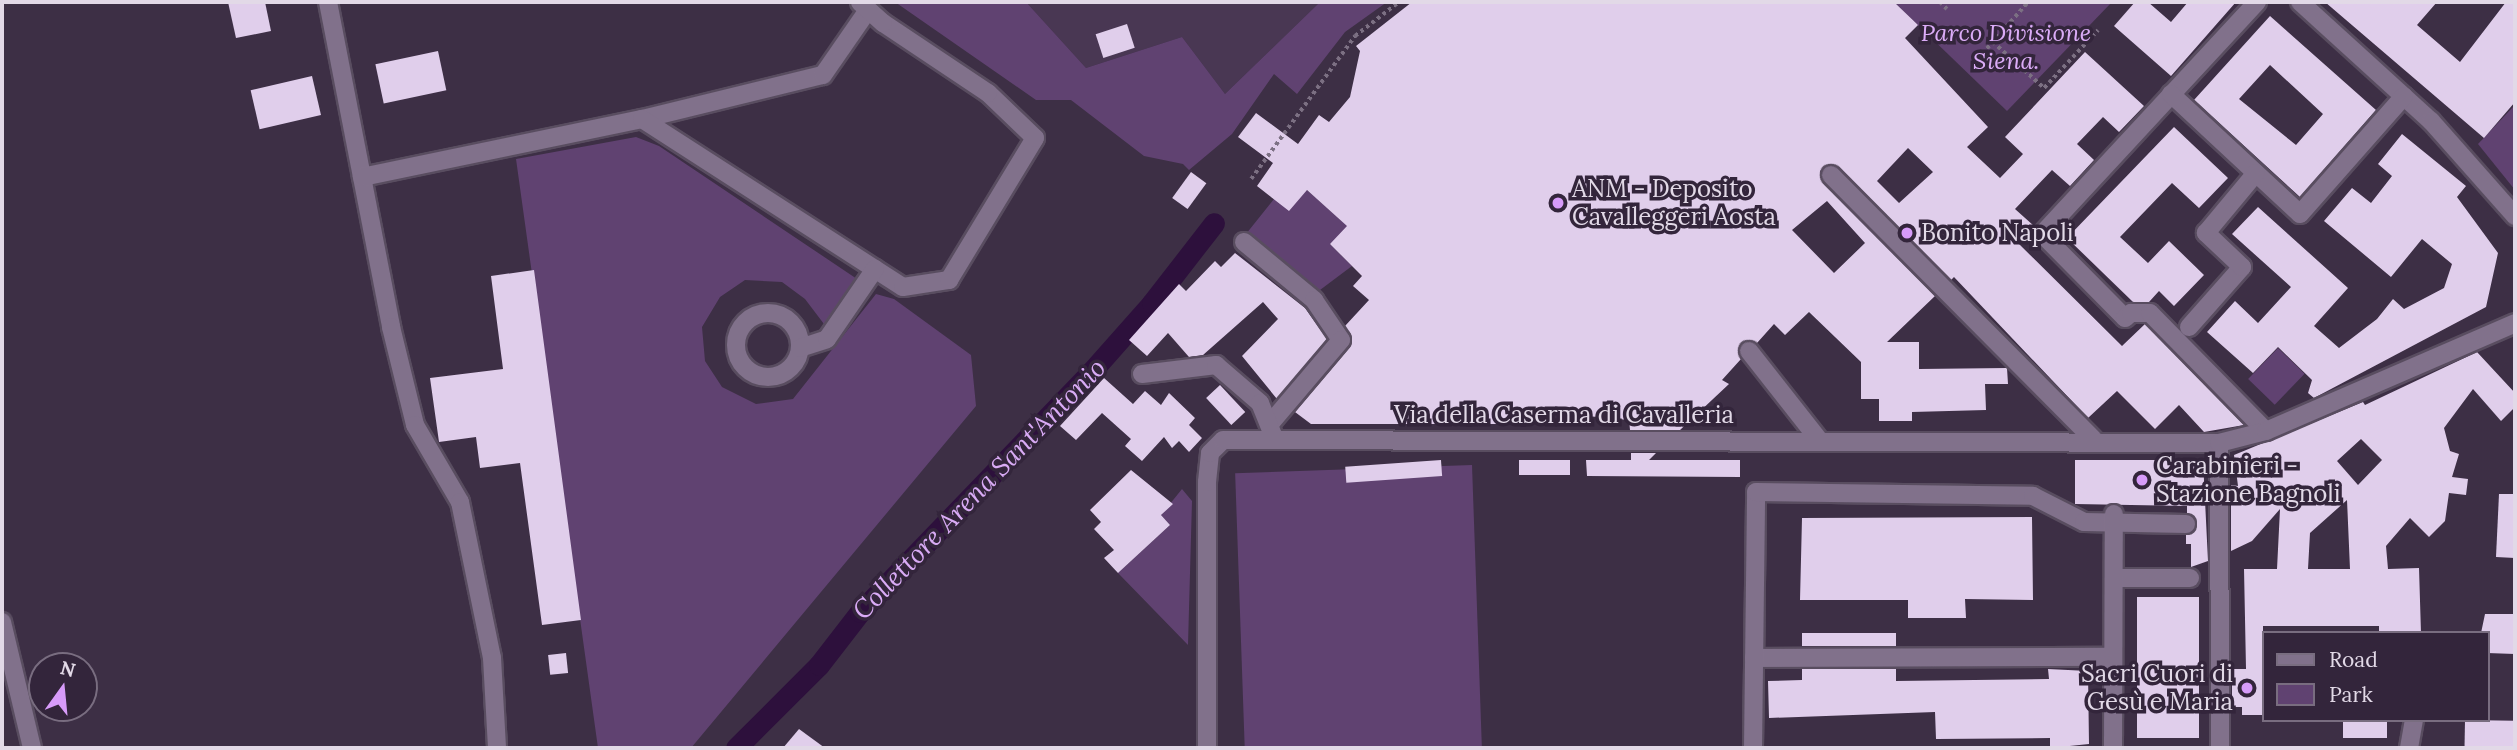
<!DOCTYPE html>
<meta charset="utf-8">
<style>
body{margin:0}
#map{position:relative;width:2517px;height:750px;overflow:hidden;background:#3d2f45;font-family:Lora,serif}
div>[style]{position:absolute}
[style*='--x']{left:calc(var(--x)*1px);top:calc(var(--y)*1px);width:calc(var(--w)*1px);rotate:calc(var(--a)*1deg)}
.built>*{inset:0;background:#493753}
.green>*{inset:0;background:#604271;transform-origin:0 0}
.canal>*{height:21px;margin:-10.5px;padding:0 10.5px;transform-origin:10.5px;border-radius:10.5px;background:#2d103c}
.building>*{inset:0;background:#e0ceeb;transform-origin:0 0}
.path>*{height:3.5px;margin-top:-1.75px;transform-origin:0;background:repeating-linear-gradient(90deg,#7c7083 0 3.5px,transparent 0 7px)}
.roads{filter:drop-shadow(2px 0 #594d60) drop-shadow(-2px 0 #594d60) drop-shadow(0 2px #594d60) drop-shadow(0 -2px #594d60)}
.minor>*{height:18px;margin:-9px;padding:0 9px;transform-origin:9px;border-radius:9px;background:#81718b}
.minor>.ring{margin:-9px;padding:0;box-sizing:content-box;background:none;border:18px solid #81718b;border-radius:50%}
.dots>*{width:19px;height:19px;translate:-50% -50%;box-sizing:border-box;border:4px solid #33253b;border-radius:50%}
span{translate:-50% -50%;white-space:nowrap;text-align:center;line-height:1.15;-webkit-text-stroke:7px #33253b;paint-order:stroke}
.park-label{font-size:24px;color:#dbacf7;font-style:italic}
.poi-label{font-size:24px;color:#e2d9e7}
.left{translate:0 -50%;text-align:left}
.right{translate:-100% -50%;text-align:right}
.street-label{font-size:24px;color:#e2d9e7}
.water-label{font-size:26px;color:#d9abf5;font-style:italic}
.frame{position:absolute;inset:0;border:4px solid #e2d9e7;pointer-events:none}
.legend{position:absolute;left:2262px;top:631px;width:228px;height:91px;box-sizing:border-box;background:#33253b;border:2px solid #796d80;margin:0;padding:9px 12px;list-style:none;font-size:21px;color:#e2d9e7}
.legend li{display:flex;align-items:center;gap:14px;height:35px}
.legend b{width:35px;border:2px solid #796d80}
.north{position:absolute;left:28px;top:652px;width:70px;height:70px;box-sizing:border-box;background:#33253b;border:2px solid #796d80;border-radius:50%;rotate:15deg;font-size:19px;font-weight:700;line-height:28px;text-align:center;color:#e2d9e7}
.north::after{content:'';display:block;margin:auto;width:24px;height:32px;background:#d79bf9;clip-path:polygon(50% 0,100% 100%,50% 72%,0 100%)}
</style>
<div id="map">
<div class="built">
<i style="clip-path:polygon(1026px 2px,1320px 2px,1225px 94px,1182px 37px,1086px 68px)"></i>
</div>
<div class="green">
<i style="clip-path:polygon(895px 2px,1026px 2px,1086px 68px,1182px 37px,1225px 94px,1320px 2px,1387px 2px,1345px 32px,1297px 94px,1274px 74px,1232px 134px,1189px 170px,1183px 164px,1144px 156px,1071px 100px,1036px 100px)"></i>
<i style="clip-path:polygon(1894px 2px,2112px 2px,2007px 111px)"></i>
<i style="clip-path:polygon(2513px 107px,2515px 108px,2515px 190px,2478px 144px)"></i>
<i style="clip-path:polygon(636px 137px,659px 146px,857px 279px,827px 328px,805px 299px,782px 282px,745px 280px,720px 297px,702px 327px,705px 361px,722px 387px,756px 404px,793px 399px,876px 294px,894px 299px,971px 355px,976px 406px,691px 748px,598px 748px,516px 159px)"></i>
<i style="clip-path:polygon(1307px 190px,1350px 228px,1330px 244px,1352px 266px,1316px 293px,1246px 234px,1274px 199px)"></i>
<i style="left:2278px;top:348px;width:37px;height:43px;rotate:44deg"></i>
<i style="left:1472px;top:465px;width:283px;height:237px;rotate:88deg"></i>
<i style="clip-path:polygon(1182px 489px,1192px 501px,1188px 645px,1118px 573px,1170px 525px,1161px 515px)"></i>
</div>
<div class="canal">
<i style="--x:736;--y:748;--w:117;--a:-45"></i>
<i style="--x:819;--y:665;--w:67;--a:-52.3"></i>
<i style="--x:860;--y:612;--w:333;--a:-46.1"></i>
<i style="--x:1091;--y:372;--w:92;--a:-48.5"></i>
<i style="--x:1152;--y:303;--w:101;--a:-52.2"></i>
</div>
<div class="building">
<i style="clip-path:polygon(228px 2px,265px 2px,271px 31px,236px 38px)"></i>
<i style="clip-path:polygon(evenodd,1412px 2px,1894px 2px,1918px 25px,1905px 38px,1988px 127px,1967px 147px,2000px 178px,2023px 154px,2005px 137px,2085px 52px,2144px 106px,2119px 132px,2103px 117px,2077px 144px,2094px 160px,2070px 186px,2052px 170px,2015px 209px,2034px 226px,2019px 244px,2122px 346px,2145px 324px,2244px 425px,2204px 432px,2179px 405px,2155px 429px,2117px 391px,2088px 418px,1954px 277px,1951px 280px,1839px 167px,1829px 164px,1820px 171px,1823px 183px,1935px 296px,1887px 342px,1919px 342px,1919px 369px,2007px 368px,2008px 384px,1985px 384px,1986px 410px,1912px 412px,1912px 421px,1879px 421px,1879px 399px,1861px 399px,1861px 362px,1809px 312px,1785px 335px,1774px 324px,1757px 343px,1741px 343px,1738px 352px,1741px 359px,1722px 380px,1729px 384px,1680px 430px,1630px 430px,1629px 420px,1513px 409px,1527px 424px,1311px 424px,1295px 412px,1350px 347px,1352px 340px,1345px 326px,1369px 300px,1353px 286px,1362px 276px,1330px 244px,1347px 226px,1307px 190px,1289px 211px,1257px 186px,1273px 163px,1238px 137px,1256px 113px,1298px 144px,1319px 115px,1329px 122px,1350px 97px,1360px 51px,1356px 46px,1412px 2px,1908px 148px,1933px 172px,1899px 203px,1877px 181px,1908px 148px,1412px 2px,1827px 201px,1865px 243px,1834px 273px,1792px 230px,1827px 201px)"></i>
<i style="clip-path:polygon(2135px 2px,2148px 2px,2171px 22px,2188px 2px,2236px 2px,2171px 76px,2114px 26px)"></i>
<i style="clip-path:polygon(2325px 2px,2437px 2px,2417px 25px,2460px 62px,2506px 2px,2515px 2px,2515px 102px,2484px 138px)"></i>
<i style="clip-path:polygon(evenodd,2270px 16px,2376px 110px,2300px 197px,2194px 100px,2270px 16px,2270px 65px,2323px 114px,2296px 145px,2239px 99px,2270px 65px)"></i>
<i style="left:1127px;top:24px;width:25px;height:33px;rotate:72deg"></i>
<i style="left:438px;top:51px;width:40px;height:64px;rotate:78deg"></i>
<i style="left:312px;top:76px;width:40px;height:63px;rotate:77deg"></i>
<i style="clip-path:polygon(2174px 127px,2228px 178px,2199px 208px,2172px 183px,2120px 237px,2148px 263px,2169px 241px,2204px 275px,2174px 306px,2159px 291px,2149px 302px,2133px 302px,2067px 238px)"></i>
<i style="clip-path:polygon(2402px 134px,2466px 186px,2457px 197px,2498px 253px,2486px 307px,2314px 398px,2308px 393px,2312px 380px,2278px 347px,2253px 373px,2207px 332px,2235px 301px,2258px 323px,2291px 287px,2232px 234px,2258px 207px,2348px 288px,2314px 326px,2339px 348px,2377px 319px,2393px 299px,2404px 309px,2444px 288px,2452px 264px,2422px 239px,2391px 277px,2324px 221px,2352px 188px,2371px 203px,2392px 176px,2378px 164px)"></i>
<i style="left:1191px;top:172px;width:19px;height:32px;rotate:36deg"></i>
<i style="clip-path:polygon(1235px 253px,1305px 308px,1327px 339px,1277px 399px,1242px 356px,1278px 319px,1263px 302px,1203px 355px,1189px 357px,1168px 333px,1147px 356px,1129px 340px,1179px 284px,1186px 291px,1215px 261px,1221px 267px)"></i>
<i style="clip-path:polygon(534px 270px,581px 620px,542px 625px,520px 463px,480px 468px,476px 437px,439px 442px,430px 378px,503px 369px,491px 276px)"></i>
<i style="clip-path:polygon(evenodd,2477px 352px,2515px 393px,2515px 407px,2501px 421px,2473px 389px,2444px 428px,2450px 451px,2459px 454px,2452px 477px,2468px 479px,2466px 495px,2449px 493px,2445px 521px,2429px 537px,2410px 518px,2386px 546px,2388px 569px,2419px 568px,2421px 633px,2379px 633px,2379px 626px,2263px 626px,2263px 715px,2242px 715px,2242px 707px,2232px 707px,2232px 669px,2246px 669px,2244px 569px,2277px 569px,2280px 509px,2252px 541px,2231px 551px,2231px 485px,2238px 486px,2234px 455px,2363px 402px,2365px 405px,2477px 352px,2361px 439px,2382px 460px,2358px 485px,2337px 461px,2361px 439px,2477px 352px,2347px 500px,2350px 569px,2308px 569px,2310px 533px,2347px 500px)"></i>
<i style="clip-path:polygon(1104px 378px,1133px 404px,1145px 391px,1161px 405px,1169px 393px,1195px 418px,1189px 425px,1202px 438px,1189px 452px,1179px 441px,1172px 448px,1164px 437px,1142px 461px,1125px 446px,1131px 439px,1102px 413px,1076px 440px,1060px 426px)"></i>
<i style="left:1220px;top:385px;width:37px;height:19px;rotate:47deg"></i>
<i style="clip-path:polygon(1631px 453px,1656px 453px,1649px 460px,1740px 460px,1740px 477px,1587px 476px,1586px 460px,1631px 460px)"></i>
<i style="left:1441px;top:460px;width:16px;height:96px;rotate:86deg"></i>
<i style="left:1519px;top:460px;width:51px;height:15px"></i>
<i style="clip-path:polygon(2075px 460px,2203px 460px,2208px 561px,2191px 567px,2191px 544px,2186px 544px,2186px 535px,2197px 524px,2187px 513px,2187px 506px,2075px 504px)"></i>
<i style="clip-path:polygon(1131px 470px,1173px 504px,1161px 515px,1170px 525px,1118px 573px,1104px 558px,1114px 550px,1094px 529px,1101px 522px,1090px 510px)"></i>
<i style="clip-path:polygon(2499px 494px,2515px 494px,2515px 558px,2496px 557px)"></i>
<i style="clip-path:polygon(2032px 517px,2033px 600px,1965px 599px,1966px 618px,1908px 618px,1908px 600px,1800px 600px,1802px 518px)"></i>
<i style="left:2137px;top:597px;width:62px;height:141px"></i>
<i style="clip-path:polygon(2485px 614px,2515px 614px,2515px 654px,2487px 653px,2487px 633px,2481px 633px)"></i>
<i style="left:1802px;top:633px;width:94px;height:13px"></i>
<i style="left:566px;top:653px;width:20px;height:18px;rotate:84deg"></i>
<i style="clip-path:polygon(1802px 669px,1896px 669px,1896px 681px,2049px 679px,2048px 669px,2088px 671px,2089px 744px,2050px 748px,2050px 738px,1936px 739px,1935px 712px,1769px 718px,1768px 681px,1802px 680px)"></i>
<i style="left:2343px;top:720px;width:44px;height:18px"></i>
<i style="left:2465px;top:720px;width:50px;height:28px;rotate:1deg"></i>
<i style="clip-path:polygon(799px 729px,825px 748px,783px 748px)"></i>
</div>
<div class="path">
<i style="--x:1940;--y:2;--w:10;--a:45"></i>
<i style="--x:1993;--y:42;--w:69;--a:42"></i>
<i style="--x:2044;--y:88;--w:79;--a:-47"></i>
<i style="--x:1973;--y:64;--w:83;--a:-48.4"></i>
<i style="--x:1251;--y:179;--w:177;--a:-54"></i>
<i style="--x:1355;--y:36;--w:56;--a:-37.7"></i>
</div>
<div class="roads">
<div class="minor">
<i style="--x:328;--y:2;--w:331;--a:79"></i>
<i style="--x:391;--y:327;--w:101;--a:76.2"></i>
<i style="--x:415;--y:425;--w:89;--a:59.7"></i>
<i style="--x:460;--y:502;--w:159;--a:78.4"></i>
<i style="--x:492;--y:658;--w:90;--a:86.8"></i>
<i style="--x:2257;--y:2;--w:316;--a:132.8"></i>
<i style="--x:2042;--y:234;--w:118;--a:45.3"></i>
<i style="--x:2125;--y:318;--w:8;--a:-40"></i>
<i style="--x:2131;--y:313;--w:19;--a:0"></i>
<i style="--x:2150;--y:313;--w:165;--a:45.5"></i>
<i style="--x:2300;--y:2;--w:177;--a:42.3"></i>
<i style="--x:2431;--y:121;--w:127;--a:48.5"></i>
<i style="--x:2171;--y:94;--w:176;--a:42.9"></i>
<i style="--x:2300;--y:214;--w:157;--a:-48.6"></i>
<i style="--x:642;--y:119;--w:186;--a:-13.7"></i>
<i style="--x:823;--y:75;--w:79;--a:-55.3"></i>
<i style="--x:1831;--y:175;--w:372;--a:45.2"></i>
<i style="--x:362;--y:177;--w:286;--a:-11.7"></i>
<i style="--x:642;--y:119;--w:310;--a:32.8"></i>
<i style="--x:903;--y:287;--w:47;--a:-8.7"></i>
<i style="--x:949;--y:280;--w:166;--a:-58.8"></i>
<i style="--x:1035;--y:138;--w:65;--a:-136.2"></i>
<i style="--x:988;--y:93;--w:126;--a:-146.3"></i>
<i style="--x:883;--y:23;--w:31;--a:-138"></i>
<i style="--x:1244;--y:242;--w:91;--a:39.6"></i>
<i style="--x:1314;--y:300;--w:48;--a:56"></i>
<i style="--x:1341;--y:340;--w:111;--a:130.3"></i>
<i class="ring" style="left:736px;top:313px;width:46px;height:46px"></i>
<i style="--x:2189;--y:327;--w:80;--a:-48.5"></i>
<i style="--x:2242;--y:267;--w:50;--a:-136.6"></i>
<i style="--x:2206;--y:233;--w:78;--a:-50.2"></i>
<i style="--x:800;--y:348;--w:28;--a:-18"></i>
<i style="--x:827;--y:339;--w:85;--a:-55.6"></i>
<i style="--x:1749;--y:351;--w:113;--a:51.8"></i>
<i style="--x:1142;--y:374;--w:75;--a:-6.9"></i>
<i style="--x:1216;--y:365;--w:58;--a:40.8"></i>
<i style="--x:1260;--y:403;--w:35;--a:68"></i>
<i style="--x:2219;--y:443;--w:305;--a:89.8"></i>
<i style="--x:2114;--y:578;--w:76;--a:0"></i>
<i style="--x:2;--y:622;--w:130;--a:76.6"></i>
<i style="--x:1754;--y:658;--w:359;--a:-0.2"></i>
<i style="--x:1207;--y:748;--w:266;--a:-90"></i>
<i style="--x:1207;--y:482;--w:29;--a:-84"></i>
<i style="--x:1210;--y:453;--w:18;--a:-45"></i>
<i style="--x:1223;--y:440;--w:996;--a:0.17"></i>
<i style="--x:2219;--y:443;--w:49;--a:-14.3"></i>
<i style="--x:2266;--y:431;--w:271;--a:-23.4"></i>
<i style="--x:1753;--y:748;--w:256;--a:-89.3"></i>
<i style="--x:1756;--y:492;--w:277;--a:0.8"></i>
<i style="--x:2033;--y:496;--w:57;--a:27"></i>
<i style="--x:2084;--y:522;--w:102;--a:1.1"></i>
<i style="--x:2113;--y:748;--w:234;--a:-89.8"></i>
<i style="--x:2409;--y:748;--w:28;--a:-80"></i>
</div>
</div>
<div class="dots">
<i style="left:1558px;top:203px;background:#d79bf9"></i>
<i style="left:1907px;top:233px;background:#d79bf9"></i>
<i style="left:2142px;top:480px;background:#d79bf9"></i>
<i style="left:2247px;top:688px;background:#d79bf9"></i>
</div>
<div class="park-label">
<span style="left:2006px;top:47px">Parco Divisione<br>Siena.</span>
</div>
<div class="poi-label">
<span class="left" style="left:1572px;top:203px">ANM - Deposito<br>Cavalleggeri Aosta</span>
<span class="left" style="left:1921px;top:233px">Bonito Napoli</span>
<span class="left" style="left:2156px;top:480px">Carabinieri -<br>Stazione Bagnoli</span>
<span class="right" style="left:2233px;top:688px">Sacri Cuori di<br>Gesù e Maria</span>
</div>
<div class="street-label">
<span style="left:1564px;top:415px">Via della Caserma di Cavalleria</span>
</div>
<div class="water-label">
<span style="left:979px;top:489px;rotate:-46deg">Collettore Arena Sant'Antonio</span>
</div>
<div class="frame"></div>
<ul class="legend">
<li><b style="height:9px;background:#81718b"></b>Road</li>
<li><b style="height:19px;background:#604271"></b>Park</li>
</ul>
<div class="north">N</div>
</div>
